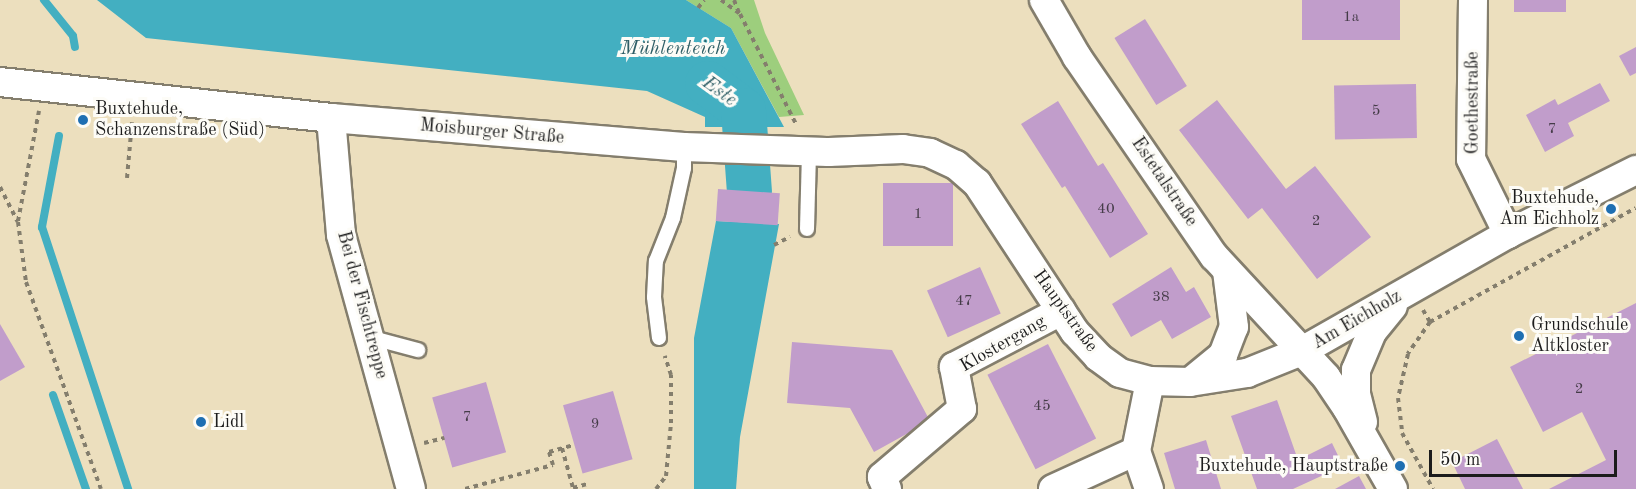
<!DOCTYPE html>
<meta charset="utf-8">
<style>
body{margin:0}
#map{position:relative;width:1636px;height:489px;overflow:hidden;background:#ecdfbe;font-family:"Old Standard TT",serif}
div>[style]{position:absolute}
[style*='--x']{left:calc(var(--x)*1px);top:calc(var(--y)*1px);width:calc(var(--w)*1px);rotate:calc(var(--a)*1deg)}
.green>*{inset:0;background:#9dce7d}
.water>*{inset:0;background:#43afc1}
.stream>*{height:8px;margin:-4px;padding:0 4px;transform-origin:4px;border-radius:4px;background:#43afc1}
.river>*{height:45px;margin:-22.5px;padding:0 22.5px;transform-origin:22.5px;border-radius:22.5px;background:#43afc1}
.building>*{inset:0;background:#c19dcb;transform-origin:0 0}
.path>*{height:4px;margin-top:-2px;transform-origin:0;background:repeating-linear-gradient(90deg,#847e6d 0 4.5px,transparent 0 9px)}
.roads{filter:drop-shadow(2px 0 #847e6d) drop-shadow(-2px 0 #847e6d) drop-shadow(0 2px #847e6d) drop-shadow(0 -2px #847e6d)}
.lane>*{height:14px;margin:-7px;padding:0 7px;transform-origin:7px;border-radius:7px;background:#fff}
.street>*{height:28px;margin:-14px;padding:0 14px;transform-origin:14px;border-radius:14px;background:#fff}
.dots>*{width:16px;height:16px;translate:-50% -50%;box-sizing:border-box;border:3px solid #fdfcf7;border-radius:50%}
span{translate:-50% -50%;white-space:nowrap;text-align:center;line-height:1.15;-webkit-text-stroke:6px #fdfcf7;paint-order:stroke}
.number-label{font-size:15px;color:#453c48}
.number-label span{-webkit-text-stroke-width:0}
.street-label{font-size:18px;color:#1c1c1c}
.poi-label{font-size:18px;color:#1c1c1c}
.left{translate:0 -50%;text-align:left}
.right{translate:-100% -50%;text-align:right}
.water-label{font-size:20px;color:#2e5e66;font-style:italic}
.scale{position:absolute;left:1429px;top:450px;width:188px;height:27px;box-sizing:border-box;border:3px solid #1c1c1c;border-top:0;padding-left:8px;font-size:18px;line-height:21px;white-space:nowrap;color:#1c1c1c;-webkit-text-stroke:4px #fdfcf7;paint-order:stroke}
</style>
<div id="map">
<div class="green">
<i style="clip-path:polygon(686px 0,754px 0,765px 33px,804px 115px,779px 117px,731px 28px)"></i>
</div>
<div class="water">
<i style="clip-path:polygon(97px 0,686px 0,731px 28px,784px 127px,705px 127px,705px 117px,647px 91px,146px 38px)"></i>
<i style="clip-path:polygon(716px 221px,779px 224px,740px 437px,736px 489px,694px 489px,694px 338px)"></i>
</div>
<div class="stream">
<i style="--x:44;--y:0;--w:46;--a:51.1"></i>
<i style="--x:73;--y:36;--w:11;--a:80"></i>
<i style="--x:59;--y:136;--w:93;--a:100.6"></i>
<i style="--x:42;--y:227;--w:276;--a:71.8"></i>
<i style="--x:53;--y:395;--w:100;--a:70.7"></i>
</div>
<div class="river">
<i style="--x:707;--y:83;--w:45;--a:36.9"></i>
<i style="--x:743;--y:110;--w:81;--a:85.8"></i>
</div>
<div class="building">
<i style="left:1302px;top:0;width:98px;height:40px"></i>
<i style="left:1514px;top:0;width:52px;height:12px"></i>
<i style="left:1145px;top:19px;width:79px;height:36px;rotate:58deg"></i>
<i style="clip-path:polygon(1636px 47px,1636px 73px,1630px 76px,1619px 56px)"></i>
<i style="clip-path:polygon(1600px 83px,1610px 101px,1568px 123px,1574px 136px,1545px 152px,1526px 115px,1555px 99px,1558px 105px)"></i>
<i style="left:1416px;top:84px;width:54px;height:82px;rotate:89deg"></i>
<i style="clip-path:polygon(1217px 100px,1286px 189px,1315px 166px,1371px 237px,1317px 279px,1262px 208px,1248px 219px,1179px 130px)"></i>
<i style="clip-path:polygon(1058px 101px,1098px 166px,1103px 163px,1148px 234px,1110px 258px,1065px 186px,1062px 188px,1021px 124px)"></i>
<i style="left:883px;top:183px;width:70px;height:63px"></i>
<i style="left:718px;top:189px;width:62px;height:32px;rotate:4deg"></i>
<i style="left:980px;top:267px;width:51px;height:58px;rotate:66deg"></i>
<i style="clip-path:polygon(1171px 267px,1186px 292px,1194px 287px,1211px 317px,1172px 339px,1161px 320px,1131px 337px,1112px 304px)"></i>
<i style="clip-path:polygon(1636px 303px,1636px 489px,1549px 489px,1606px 460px,1582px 412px,1543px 432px,1510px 367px)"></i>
<i style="clip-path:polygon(0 324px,25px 367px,0 381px)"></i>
<i style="clip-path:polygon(792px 342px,892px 350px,930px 421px,874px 452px,850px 408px,787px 403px)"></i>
<i style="left:1048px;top:344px;width:106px;height:68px;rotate:63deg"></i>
<i style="left:486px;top:382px;width:73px;height:56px;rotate:74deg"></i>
<i style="left:613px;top:391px;width:71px;height:52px;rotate:74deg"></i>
<i style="clip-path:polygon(1277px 400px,1298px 460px,1332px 443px,1343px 466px,1293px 489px,1257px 489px,1231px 416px)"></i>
<i style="clip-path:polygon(1497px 439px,1523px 489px,1465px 489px,1452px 462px)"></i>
<i style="clip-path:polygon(1206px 440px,1221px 489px,1175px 489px,1164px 453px)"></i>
<i style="clip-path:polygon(1359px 476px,1366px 489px,1335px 489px)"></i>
</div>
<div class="path">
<i style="--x:721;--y:0;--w:24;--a:36"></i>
<i style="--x:740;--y:14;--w:123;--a:63"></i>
<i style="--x:734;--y:0;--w:14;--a:69"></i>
<i style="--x:698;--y:8;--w:10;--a:-53"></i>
<i style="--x:127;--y:178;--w:56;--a:-84.9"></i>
<i style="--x:0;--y:187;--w:39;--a:63"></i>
<i style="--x:18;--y:222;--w:61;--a:82.4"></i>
<i style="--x:26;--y:282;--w:220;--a:70.1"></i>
<i style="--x:18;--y:221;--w:112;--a:-79.2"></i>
<i style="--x:774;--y:245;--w:18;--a:-27"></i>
<i style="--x:1423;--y:310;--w:14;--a:60"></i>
<i style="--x:1430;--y:322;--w:39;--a:125"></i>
<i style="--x:1408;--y:354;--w:45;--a:102.8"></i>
<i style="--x:1398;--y:398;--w:35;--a:83"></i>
<i style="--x:1402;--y:433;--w:64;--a:61"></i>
<i style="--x:1430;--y:322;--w:235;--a:-29"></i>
<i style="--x:424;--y:443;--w:21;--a:-14"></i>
<i style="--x:562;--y:448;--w:41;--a:74.6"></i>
<i style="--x:573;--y:488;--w:15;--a:-16"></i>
<i style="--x:465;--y:489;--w:91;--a:-15.3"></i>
<i style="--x:553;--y:465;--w:14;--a:-107"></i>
<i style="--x:549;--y:452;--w:26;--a:-16"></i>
<i style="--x:656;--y:489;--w:16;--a:-52"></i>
<i style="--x:666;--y:476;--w:53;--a:-84.6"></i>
<i style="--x:671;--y:423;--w:48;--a:-90"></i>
<i style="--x:671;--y:375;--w:20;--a:-108"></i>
</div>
<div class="roads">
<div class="lane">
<i style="--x:807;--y:229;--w:79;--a:-88.5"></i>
<i style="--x:369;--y:337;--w:51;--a:14.9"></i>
<i style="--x:659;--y:338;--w:41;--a:-97"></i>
<i style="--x:654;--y:297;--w:36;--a:-87"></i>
<i style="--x:656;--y:261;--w:46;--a:-68.4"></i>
<i style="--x:673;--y:218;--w:51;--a:-77.6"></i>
<i style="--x:684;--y:168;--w:21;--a:-90"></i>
</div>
<div class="street">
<i style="--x:1044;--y:0;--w:66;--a:59.9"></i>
<i style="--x:1077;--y:57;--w:242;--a:55.5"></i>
<i style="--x:1214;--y:256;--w:165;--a:47.2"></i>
<i style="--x:1326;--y:377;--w:37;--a:56"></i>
<i style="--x:1347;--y:408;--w:93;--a:60.4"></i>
<i style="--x:1473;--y:0;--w:159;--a:90.7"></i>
<i style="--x:1471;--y:159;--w:84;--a:63.7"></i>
<i style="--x:0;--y:82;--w:333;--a:6.2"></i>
<i style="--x:331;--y:118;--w:354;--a:4.7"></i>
<i style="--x:684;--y:147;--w:145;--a:2"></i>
<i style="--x:829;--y:152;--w:74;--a:-2.3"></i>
<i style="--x:903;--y:149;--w:27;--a:8"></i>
<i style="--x:930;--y:153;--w:29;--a:25"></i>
<i style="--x:956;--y:165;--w:28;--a:41"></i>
<i style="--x:977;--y:183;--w:178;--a:56.7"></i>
<i style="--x:1075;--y:332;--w:34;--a:47"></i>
<i style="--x:1098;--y:357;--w:27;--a:36"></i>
<i style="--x:1120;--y:373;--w:31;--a:15"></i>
<i style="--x:1150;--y:381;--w:40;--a:1.4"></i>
<i style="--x:1190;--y:382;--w:58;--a:-9"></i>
<i style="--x:1247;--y:373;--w:59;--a:-21.8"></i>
<i style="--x:1302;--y:351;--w:237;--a:-29.6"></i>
<i style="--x:1508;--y:234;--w:143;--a:-26.6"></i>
<i style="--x:331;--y:118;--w:117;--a:85.1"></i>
<i style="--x:341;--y:235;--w:263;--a:74.6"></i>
<i style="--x:1190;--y:382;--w:43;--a:-39.3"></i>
<i style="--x:1223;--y:355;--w:30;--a:-69"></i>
<i style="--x:1234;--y:327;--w:56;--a:-97.1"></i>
<i style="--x:1363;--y:422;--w:29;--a:-104"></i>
<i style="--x:1356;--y:394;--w:24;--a:-90"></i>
<i style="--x:1356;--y:370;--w:41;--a:-67.2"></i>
<i style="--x:1372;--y:332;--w:33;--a:-51"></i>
<i style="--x:887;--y:489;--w:13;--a:-113"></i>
<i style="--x:882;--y:477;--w:105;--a:-40.4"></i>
<i style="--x:962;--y:409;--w:43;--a:-100.8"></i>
<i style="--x:954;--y:367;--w:121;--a:-27.6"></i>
<i style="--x:1053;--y:489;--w:91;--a:-24.6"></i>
<i style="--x:1149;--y:489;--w:40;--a:-108.9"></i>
<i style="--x:1136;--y:451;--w:71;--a:-78.7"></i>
</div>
</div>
<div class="dots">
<i style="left:83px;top:120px;background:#1f6fb2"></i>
<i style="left:1611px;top:209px;background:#1f6fb2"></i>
<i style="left:1519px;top:336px;background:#1f6fb2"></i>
<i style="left:201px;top:422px;background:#1f6fb2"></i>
<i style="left:1400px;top:466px;background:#1f6fb2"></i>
</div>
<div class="number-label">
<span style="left:1351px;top:18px">1a</span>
<span style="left:1376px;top:112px">5</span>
<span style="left:1552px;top:130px">7</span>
<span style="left:1106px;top:210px">40</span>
<span style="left:918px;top:215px">1</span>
<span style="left:1316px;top:222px">2</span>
<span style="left:1161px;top:298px">38</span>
<span style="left:964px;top:302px">47</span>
<span style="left:1579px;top:390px">2</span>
<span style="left:1042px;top:407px">45</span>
<span style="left:467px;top:418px">7</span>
<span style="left:595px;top:425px">9</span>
</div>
<div class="street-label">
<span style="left:1473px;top:103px;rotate:-90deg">Goethestraße</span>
<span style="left:492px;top:132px;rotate:5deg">Moisburger Straße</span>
<span style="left:1164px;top:182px;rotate:56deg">Estetalstraße</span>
<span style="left:362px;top:305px;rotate:75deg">Bei der Fischtreppe</span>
<span style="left:1065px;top:311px;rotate:54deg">Hauptstraße</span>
<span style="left:1357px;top:320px;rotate:-30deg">Am Eichholz</span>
<span style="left:1003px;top:344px;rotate:-30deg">Klostergang</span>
</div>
<div class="poi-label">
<span class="left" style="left:95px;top:120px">Buxtehude,<br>Schanzenstraße (Süd)</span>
<span class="right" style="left:1599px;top:209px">Buxtehude,<br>Am Eichholz</span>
<span class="left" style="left:1531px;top:336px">Grundschule<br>Altkloster</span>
<span class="left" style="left:213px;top:422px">Lidl</span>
<span class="right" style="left:1388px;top:466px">Buxtehude, Hauptstraße</span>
</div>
<div class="water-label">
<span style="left:673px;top:49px">Mühlenteich</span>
<span style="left:719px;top:92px;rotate:36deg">Este</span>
</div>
<div class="scale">50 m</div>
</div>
